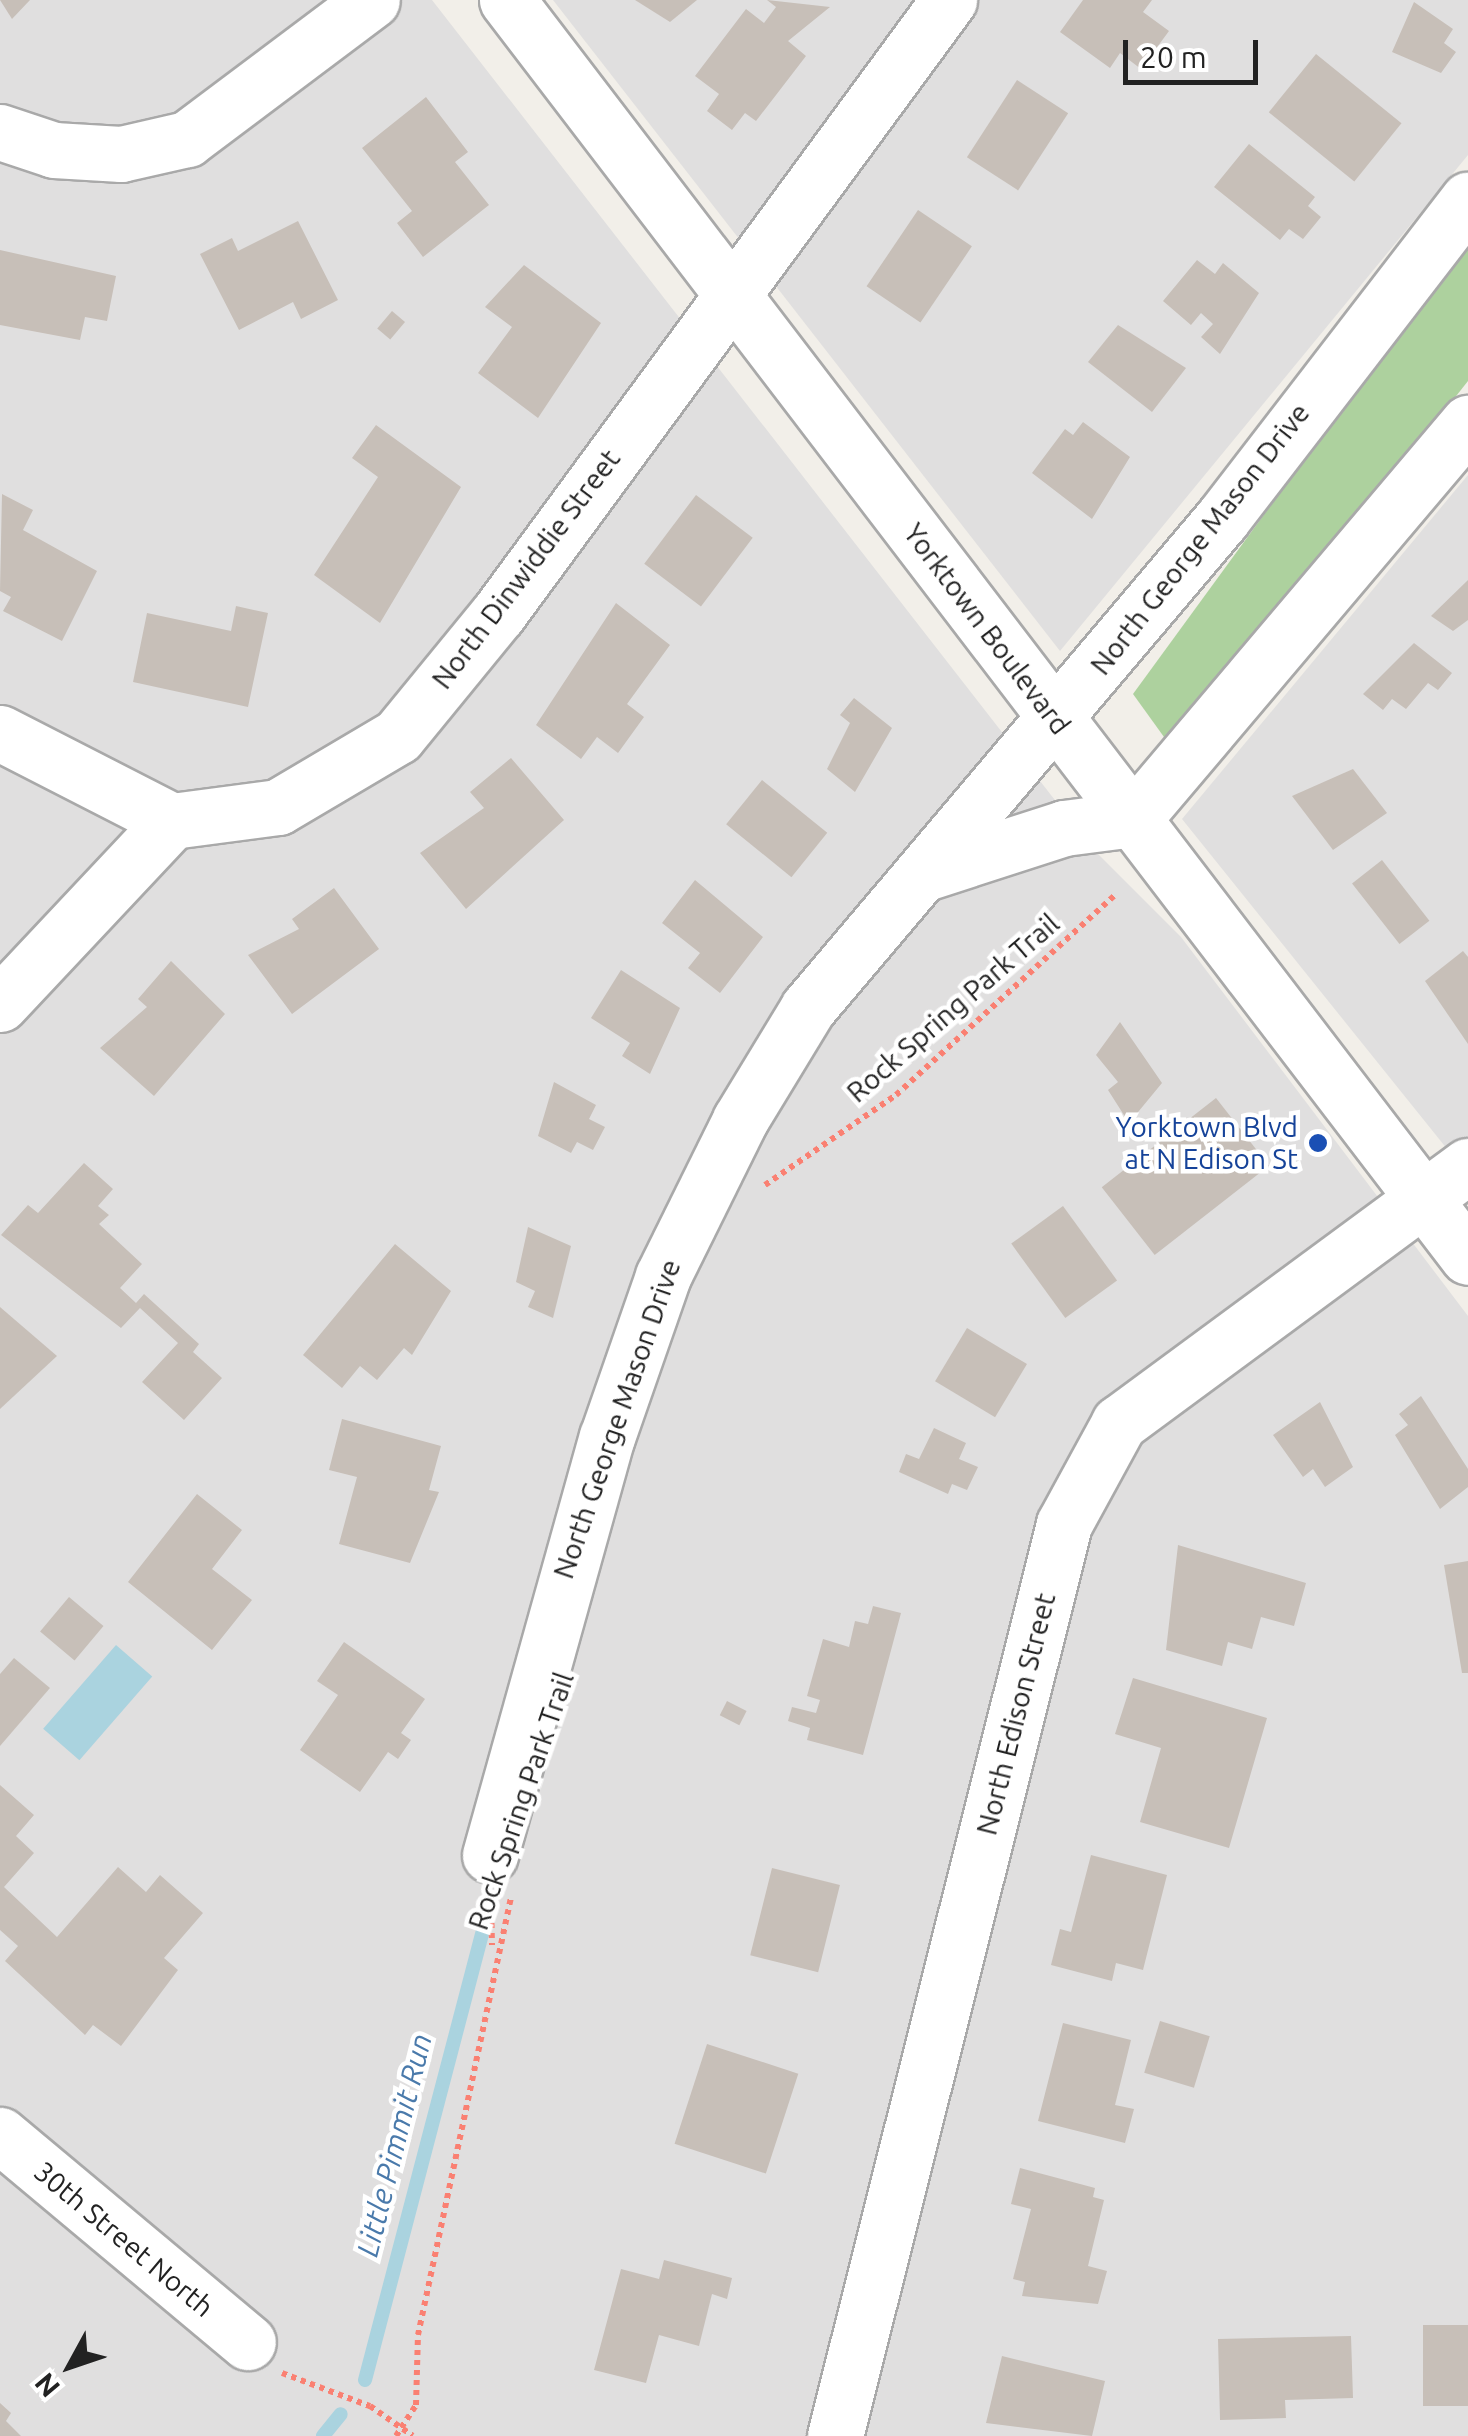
<!DOCTYPE html>
<style>
body{margin:0}
#map{position:relative;width:1468px;height:2436px;overflow:hidden;background:#f2efe9;font-family:Ubuntu,sans-serif}
div>[style]{position:absolute}
[style*='--x']{left:calc(var(--x)*1px);top:calc(var(--y)*1px);width:calc(var(--w)*1px);rotate:calc(var(--a)*1deg)}
.residential>*{inset:0;background:#e0dfdf}
.forest>*{inset:0;background:#add19e}
.water>*{inset:0;background:#aad3df;transform-origin:0 0}
.stream>*{height:14px;margin:-7px;padding:0 7px;transform-origin:7px;border-radius:7px;background:#aad3df}
.building>*{inset:0;background:#c7bfb8;transform-origin:0 0}
.path>*{height:6px;margin-top:-3px;transform-origin:0;background:repeating-linear-gradient(90deg,#fa8072 0 5px,transparent 0 10px)}
.roads{filter:drop-shadow(2px 0 #a9a9a9) drop-shadow(-2px 0 #a9a9a9) drop-shadow(0 2px #a9a9a9) drop-shadow(0 -2px #a9a9a9)}
.minor>*{height:55px;margin:-27.5px;padding:0 27.5px;transform-origin:27.5px;border-radius:27.5px;background:#fff}
.dots>*{width:28px;height:28px;translate:-50% -50%;box-sizing:border-box;border:5px solid #fff;border-radius:50%}
span{translate:-50% -50%;white-space:nowrap;text-align:center;line-height:1.15;-webkit-text-stroke:9px #fff;paint-order:stroke}
.street-label{font-size:28px;color:#222}
.transit-label{font-size:28px;color:#164399}
.right{translate:-100% -50%;text-align:right}
.water-label{font-size:30px;color:#4a7aab;font-style:italic}
.north{position:absolute;left:20px;top:2316px;width:100px;height:100px;-webkit-text-stroke:8px #fff;paint-order:stroke;rotate:230deg;font-size:28px;font-weight:700;line-height:40px;text-align:center;color:#222}
.north::after{content:'';display:block;margin:auto;width:35px;height:45px;background:#222;clip-path:polygon(50% 0,100% 100%,50% 72%,0 100%)}
.scale{position:absolute;left:1123px;top:40px;width:135px;height:45px;box-sizing:border-box;border:5px solid #222;border-top:0;padding-left:12px;font-size:30px;line-height:35px;white-space:nowrap;color:#222;-webkit-text-stroke:8px #fff;paint-order:stroke}
</style>
<div id="map">
<div class="residential">
<i style="clip-path:polygon(0 0,432px 0,1093px 849px,1181px 937px,1468px 1316px,1468px 2436px,0 2436px)"></i>
<i style="clip-path:polygon(553px 0,1468px 0,1468px 155px,1060px 651px)"></i>
<i style="clip-path:polygon(1468px 475px,1468px 1175px,1182px 819px)"></i>
</div>
<div class="forest">
<i style="clip-path:polygon(1468px 235px,1468px 381px,1181px 744px,1164px 737px,1133px 694px)"></i>
</div>
<div class="water">
<i style="left:116px;top:1645px;width:48px;height:111px;rotate:41deg"></i>
</div>
<div class="stream">
<i style="--x:365;--y:2380;--w:469;--a:-75.3"></i>
<i style="--x:323;--y:2436;--w:28;--a:-51"></i>
</div>
<div class="building">
<i style="clip-path:polygon(0 0,30px 0,12px 19px)"></i>
<i style="clip-path:polygon(635px 0,697px 0,670px 22px)"></i>
<i style="clip-path:polygon(767px 0,830px 7px,788px 41px,806px 56px,756px 121px,745px 113px,732px 130px,707px 111px,719px 94px,695px 76px,746px 9px,764px 23px,776px 7px)"></i>
<i style="clip-path:polygon(1083px 0,1152px 0,1143px 12px,1169px 31px,1141px 69px,1120px 53px,1110px 68px,1060px 32px)"></i>
<i style="clip-path:polygon(1414px 2px,1453px 29px,1444px 43px,1456px 52px,1441px 73px,1392px 52px)"></i>
<i style="left:1316px;top:54px;width:110px;height:75px;rotate:39deg"></i>
<i style="left:1017px;top:80px;width:61px;height:92px;rotate:33deg"></i>
<i style="clip-path:polygon(426px 97px,468px 152px,455px 162px,489px 205px,423px 257px,397px 223px,412px 211px,362px 148px)"></i>
<i style="clip-path:polygon(1249px 144px,1315px 197px,1308px 206px,1321px 217px,1303px 239px,1289px 229px,1280px 240px,1214px 187px)"></i>
<i style="left:918px;top:210px;width:65px;height:92px;rotate:34deg"></i>
<i style="clip-path:polygon(298px 221px,338px 300px,301px 319px,293px 302px,239px 330px,200px 254px,232px 238px,238px 251px)"></i>
<i style="clip-path:polygon(0 250px,116px 276px,107px 321px,85px 317px,80px 340px,0 325px)"></i>
<i style="clip-path:polygon(1197px 260px,1215px 274px,1223px 263px,1259px 293px,1220px 354px,1201px 337px,1213px 324px,1201px 313px,1191px 325px,1163px 301px)"></i>
<i style="clip-path:polygon(524px 265px,601px 323px,538px 418px,478px 373px,512px 327px,485px 307px)"></i>
<i style="left:392px;top:311px;width:17px;height:23px;rotate:40deg"></i>
<i style="clip-path:polygon(1118px 325px,1186px 368px,1152px 412px,1088px 362px)"></i>
<i style="clip-path:polygon(1083px 422px,1130px 457px,1092px 519px,1032px 473px,1065px 429px,1073px 435px)"></i>
<i style="clip-path:polygon(376px 425px,461px 487px,380px 623px,314px 575px,378px 477px,352px 458px)"></i>
<i style="clip-path:polygon(2px 494px,33px 510px,23px 530px,97px 571px,62px 641px,3px 611px,11px 597px,0 591px)"></i>
<i style="left:696px;top:495px;width:71px;height:86px;rotate:37deg"></i>
<i style="clip-path:polygon(1468px 580px,1468px 620px,1453px 631px,1431px 616px)"></i>
<i style="clip-path:polygon(616px 603px,670px 645px,627px 704px,644px 717px,618px 753px,597px 737px,581px 759px,536px 725px)"></i>
<i style="clip-path:polygon(236px 606px,268px 613px,248px 707px,133px 682px,147px 613px,231px 631px)"></i>
<i style="clip-path:polygon(1414px 643px,1452px 673px,1438px 690px,1428px 683px,1406px 709px,1392px 699px,1383px 710px,1363px 694px)"></i>
<i style="clip-path:polygon(854px 698px,892px 728px,855px 792px,827px 769px,850px 723px,840px 715px)"></i>
<i style="clip-path:polygon(511px 758px,564px 820px,466px 909px,420px 853px,484px 808px,470px 792px)"></i>
<i style="clip-path:polygon(1353px 769px,1387px 813px,1333px 850px,1292px 796px)"></i>
<i style="left:762px;top:780px;width:84px;height:57px;rotate:39deg"></i>
<i style="left:1382px;top:860px;width:77px;height:38px;rotate:52deg"></i>
<i style="clip-path:polygon(695px 880px,763px 937px,720px 993px,688px 968px,700px 953px,662px 923px)"></i>
<i style="clip-path:polygon(334px 888px,379px 949px,292px 1014px,248px 955px,299px 929px,292px 919px)"></i>
<i style="clip-path:polygon(1463px 951px,1468px 957px,1468px 1044px,1425px 981px)"></i>
<i style="clip-path:polygon(171px 961px,225px 1014px,154px 1096px,100px 1048px,147px 1007px,138px 999px)"></i>
<i style="clip-path:polygon(621px 970px,680px 1008px,650px 1074px,622px 1056px,630px 1043px,591px 1018px)"></i>
<i style="clip-path:polygon(1120px 1022px,1162px 1083px,1129px 1123px,1108px 1090px,1118px 1082px,1096px 1055px)"></i>
<i style="clip-path:polygon(554px 1082px,596px 1105px,589px 1119px,605px 1127px,593px 1150px,577px 1142px,571px 1153px,538px 1136px)"></i>
<i style="left:1216px;top:1098px;width:86px;height:145px;rotate:52deg"></i>
<i style="clip-path:polygon(84px 1163px,113px 1189px,98px 1206px,109px 1215px,99px 1224px,142px 1264px,120px 1288px,136px 1303px,144px 1294px,199px 1344px,193px 1352px,222px 1378px,184px 1420px,142px 1382px,178px 1343px,140px 1308px,121px 1328px,1px 1235px,28px 1205px,38px 1213px)"></i>
<i style="left:1063px;top:1206px;width:92px;height:64px;rotate:54deg"></i>
<i style="clip-path:polygon(528px 1227px,571px 1246px,553px 1318px,528px 1307px,535px 1291px,516px 1282px)"></i>
<i style="clip-path:polygon(395px 1244px,451px 1291px,412px 1355px,404px 1348px,377px 1380px,360px 1366px,342px 1388px,303px 1355px)"></i>
<i style="clip-path:polygon(0 1307px,57px 1356px,0 1409px)"></i>
<i style="left:967px;top:1328px;width:70px;height:62px;rotate:31deg"></i>
<i style="clip-path:polygon(1421px 1396px,1468px 1469px,1468px 1487px,1440px 1509px,1395px 1435px,1408px 1425px,1399px 1414px)"></i>
<i style="clip-path:polygon(1320px 1402px,1353px 1467px,1325px 1487px,1313px 1469px,1303px 1477px,1273px 1435px)"></i>
<i style="clip-path:polygon(342px 1419px,441px 1446px,429px 1490px,439px 1492px,410px 1563px,339px 1544px,357px 1477px,329px 1470px)"></i>
<i style="clip-path:polygon(934px 1428px,966px 1443px,959px 1459px,978px 1467px,967px 1490px,952px 1484px,948px 1494px,899px 1472px,906px 1454px,919px 1459px)"></i>
<i style="clip-path:polygon(197px 1494px,242px 1530px,212px 1569px,252px 1600px,212px 1650px,128px 1582px)"></i>
<i style="clip-path:polygon(1178px 1545px,1306px 1583px,1294px 1626px,1261px 1617px,1252px 1649px,1228px 1642px,1222px 1666px,1166px 1650px)"></i>
<i style="clip-path:polygon(1468px 1561px,1468px 1673px,1462px 1673px,1444px 1565px)"></i>
<i style="left:69px;top:1597px;width:45px;height:45px;rotate:40deg"></i>
<i style="clip-path:polygon(873px 1606px,901px 1613px,863px 1755px,807px 1740px,810px 1728px,788px 1721px,792px 1707px,816px 1713px,820px 1700px,807px 1696px,823px 1639px,849px 1647px,855px 1621px,868px 1624px)"></i>
<i style="clip-path:polygon(344px 1642px,425px 1699px,401px 1733px,411px 1740px,398px 1759px,388px 1752px,360px 1792px,300px 1750px,338px 1695px,317px 1681px)"></i>
<i style="clip-path:polygon(14px 1658px,50px 1688px,0 1746px,0 1674px)"></i>
<i style="clip-path:polygon(1133px 1678px,1267px 1718px,1229px 1848px,1140px 1822px,1161px 1748px,1115px 1734px)"></i>
<i style="left:727px;top:1701px;width:22px;height:16px;rotate:27deg"></i>
<i style="clip-path:polygon(0 1785px,34px 1815px,16px 1836px,34px 1853px,4px 1887px,57px 1937px,118px 1867px,146px 1892px,160px 1875px,203px 1913px,164px 1958px,178px 1970px,121px 2046px,93px 2025px,85px 2035px,5px 1961px,18px 1946px,0 1930px)"></i>
<i style="clip-path:polygon(1091px 1855px,1167px 1875px,1143px 1970px,1116px 1963px,1112px 1981px,1051px 1965px,1060px 1929px,1071px 1932px)"></i>
<i style="left:772px;top:1868px;width:70px;height:90px;rotate:14deg"></i>
<i style="left:1160px;top:2021px;width:52px;height:54px;rotate:17deg"></i>
<i style="clip-path:polygon(1063px 2023px,1131px 2040px,1115px 2105px,1134px 2109px,1125px 2143px,1038px 2121px)"></i>
<i style="left:707px;top:2044px;width:96px;height:105px;rotate:18deg"></i>
<i style="clip-path:polygon(1020px 2168px,1095px 2188px,1093px 2197px,1104px 2200px,1088px 2266px,1107px 2271px,1098px 2304px,1022px 2296px,1025px 2282px,1013px 2279px,1031px 2209px,1011px 2204px)"></i>
<i style="clip-path:polygon(664px 2260px,732px 2278px,727px 2299px,712px 2294px,699px 2346px,659px 2335px,646px 2383px,594px 2370px,621px 2269px,659px 2279px)"></i>
<i style="left:1468px;top:2325px;width:81px;height:45px;rotate:90deg"></i>
<i style="clip-path:polygon(1351px 2336px,1353px 2398px,1285px 2400px,1286px 2418px,1220px 2420px,1218px 2339px)"></i>
<i style="clip-path:polygon(1002px 2356px,1105px 2381px,1092px 2436px,986px 2423px)"></i>
<i style="clip-path:polygon(0 2403px,11px 2413px,6px 2421px,21px 2436px,0 2436px)"></i>
</div>
<div class="path">
<i style="--x:765;--y:1185;--w:159;--a:-34.5"></i>
<i style="--x:896;--y:1095;--w:299;--a:-42.4"></i>
<i style="--x:491;--y:1903;--w:42;--a:88.6"></i>
<i style="--x:282;--y:2373;--w:94;--a:20.6"></i>
<i style="--x:370;--y:2406;--w:52;--a:34.9"></i>
<i style="--x:396;--y:2436;--w:37;--a:-57"></i>
<i style="--x:416;--y:2405;--w:70;--a:-88.4"></i>
<i style="--x:418;--y:2335;--w:446;--a:-78"></i>
</div>
<div class="roads">
<div class="minor">
<i style="--x:507;--y:0;--w:1582;--a:52.6"></i>
<i style="--x:0;--y:132;--w:57;--a:18.4"></i>
<i style="--x:54;--y:150;--w:67;--a:3.4"></i>
<i style="--x:121;--y:154;--w:68;--a:-12.8"></i>
<i style="--x:187;--y:139;--w:231;--a:-36.9"></i>
<i style="--x:0;--y:733;--w:193;--a:27.1"></i>
<i style="--x:925;--y:873;--w:146;--a:-17.9"></i>
<i style="--x:1064;--y:828;--w:70;--a:-7.4"></i>
<i style="--x:1133;--y:819;--w:519;--a:-49.77"></i>
<i style="--x:0;--y:1004;--w:251;--a:-46.8"></i>
<i style="--x:172;--y:821;--w:107;--a:-7.5"></i>
<i style="--x:278;--y:807;--w:139;--a:-30.6"></i>
<i style="--x:398;--y:736;--w:158;--a:-50.7"></i>
<i style="--x:498;--y:614;--w:762;--a:-53.7"></i>
<i style="--x:490;--y:1855;--w:434;--a:-74.4"></i>
<i style="--x:607;--y:1437;--w:170;--a:-70.8"></i>
<i style="--x:663;--y:1276;--w:174;--a:-63.7"></i>
<i style="--x:740;--y:1120;--w:131;--a:-58.7"></i>
<i style="--x:808;--y:1008;--w:641;--a:-49.75"></i>
<i style="--x:1222;--y:519;--w:403;--a:-52.4"></i>
<i style="--x:0;--y:2135;--w:323;--a:39.9"></i>
<i style="--x:835;--y:2436;--w:940;--a:-75.9"></i>
<i style="--x:1064;--y:1524;--w:115;--a:-61.4"></i>
<i style="--x:1119;--y:1423;--w:433;--a:-36.4"></i>
</div>
</div>
<div class="dots">
<i style="left:1318px;top:1143px;background:#1a4fb4"></i>
</div>
<div class="street-label">
<span style="left:1200px;top:539px;rotate:-52deg">North George Mason Drive</span>
<span style="left:526px;top:569px;rotate:-53deg">North Dinwiddie Street</span>
<span style="left:987px;top:629px;rotate:53deg">Yorktown Boulevard</span>
<span style="left:953px;top:1008px;rotate:-41deg">Rock Spring Park Trail</span>
<span style="left:617px;top:1419px;rotate:-71deg">North George Mason Drive</span>
<span style="left:1016px;top:1714px;rotate:-76deg">North Edison Street</span>
<span style="left:521px;top:1801px;rotate:-71deg">Rock Spring Park Trail</span>
<span style="left:124px;top:2239px;rotate:40deg">30th Street North</span>
</div>
<div class="transit-label">
<span class="right" style="left:1298px;top:1143px">Yorktown Blvd<br>at N Edison St</span>
</div>
<div class="water-label">
<span style="left:394px;top:2145px;rotate:-76deg">Little Pimmit Run</span>
</div>
<div class="north">N</div>
<div class="scale">20 m</div>
</div>
